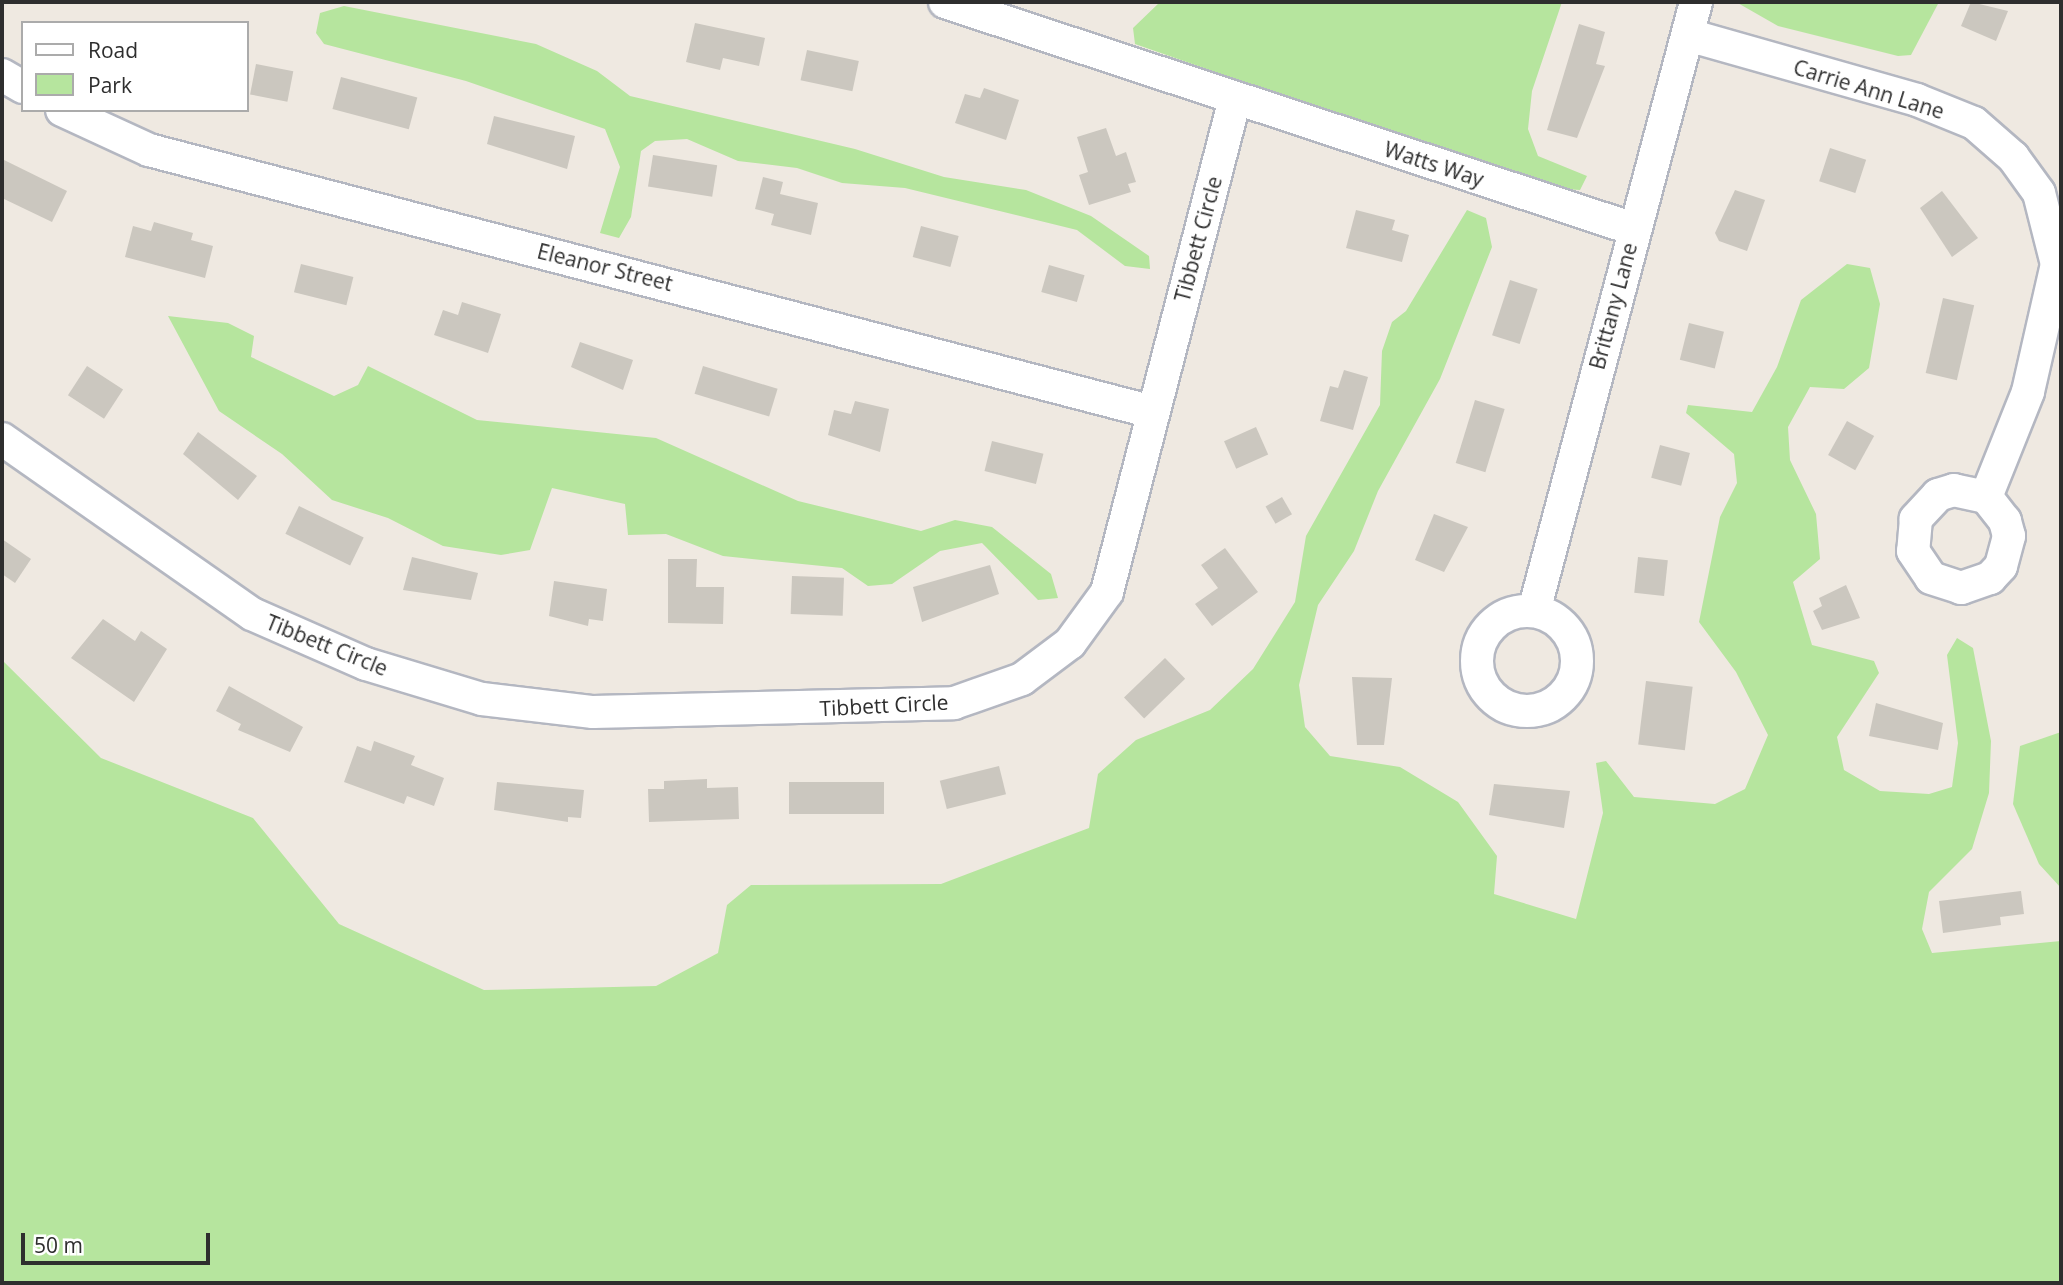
<!DOCTYPE html>
<style>
body{margin:0}
#map{position:relative;width:2063px;height:1285px;overflow:hidden;background:#efe9e1;font-family:"Open Sans",sans-serif}
div>[style]{position:absolute}
[style*='--x']{left:calc(var(--x)*1px);top:calc(var(--y)*1px);width:calc(var(--w)*1px);rotate:calc(var(--a)*1deg)}
.green>*{inset:0;background:#b6e59e}
.building>*{inset:0;background:#cbc7bf;transform-origin:0 0}
.roads{filter:drop-shadow(2px 0 #b4b7c1) drop-shadow(-2px 0 #b4b7c1) drop-shadow(0 2px #b4b7c1) drop-shadow(0 -2px #b4b7c1)}
.minor>*{height:32px;margin:-16px;padding:0 16px;transform-origin:16px;border-radius:16px;background:#fff}
.minor>.ring{margin:-16px;padding:0;box-sizing:content-box;background:none;border:32px solid #fff;border-radius:50%}
span{translate:-50% -50%;white-space:nowrap;text-align:center;line-height:1.15;-webkit-text-stroke:5px #fff;paint-order:stroke}
.street-label{font-size:21px;color:#2e2e2e}
.frame{position:absolute;inset:0;border:4px solid #2e2e2e;pointer-events:none}
.legend{position:absolute;left:21px;top:21px;width:228px;height:91px;box-sizing:border-box;background:#fff;border:2px solid #ababab;margin:0;padding:9px 12px;list-style:none;font-size:21px;color:#2e2e2e}
.legend li{display:flex;align-items:center;gap:14px;height:35px}
.legend b{width:35px;border:2px solid #ababab}
.scale{position:absolute;left:21px;top:1233px;width:189px;height:32px;box-sizing:border-box;border:4px solid #2e2e2e;border-top:0;padding-left:9px;font-size:21px;line-height:24px;white-space:nowrap;color:#2e2e2e;-webkit-text-stroke:5px #fff;paint-order:stroke}
</style>
<div id="map">
<div class="green">
<i style="clip-path:polygon(1160px 2px,1562px 2px,1532px 91px,1528px 129px,1538px 156px,1587px 176px,1580px 190px,1549px 188px,1135px 44px,1133px 28px)"></i>
<i style="clip-path:polygon(1736px 2px,1939px 2px,1911px 55px,1898px 56px,1778px 26px)"></i>
<i style="clip-path:polygon(344px 6px,536px 44px,597px 71px,630px 96px,855px 149px,944px 177px,1026px 190px,1091px 216px,1149px 256px,1150px 269px,1125px 266px,1077px 230px,905px 188px,842px 183px,797px 168px,738px 161px,687px 139px,655px 141px,641px 151px,631px 217px,619px 238px,600px 233px,620px 167px,605px 129px,466px 81px,324px 44px,316px 33px,320px 13px)"></i>
<i style="clip-path:polygon(1467px 210px,1486px 218px,1492px 247px,1440px 379px,1378px 491px,1354px 551px,1318px 605px,1299px 685px,1305px 727px,1330px 756px,1400px 767px,1458px 802px,1497px 856px,1494px 894px,1576px 919px,1603px 813px,1596px 763px,1606px 761px,1634px 797px,1715px 804px,1745px 789px,1768px 735px,1736px 672px,1699px 622px,1720px 517px,1737px 483px,1734px 454px,1686px 413px,1688px 405px,1752px 412px,1777px 367px,1801px 300px,1847px 264px,1870px 268px,1880px 304px,1869px 368px,1844px 389px,1810px 387px,1788px 427px,1790px 460px,1816px 514px,1820px 559px,1793px 582px,1812px 645px,1874px 661px,1879px 673px,1837px 737px,1844px 770px,1880px 791px,1929px 794px,1952px 787px,1958px 743px,1947px 655px,1957px 638px,1973px 648px,1991px 741px,1989px 793px,1972px 849px,1929px 892px,1922px 929px,1932px 953px,2061px 941px,2061px 1283px,2px 1283px,2px 660px,101px 758px,253px 818px,339px 924px,484px 990px,656px 986px,718px 953px,727px 905px,751px 885px,941px 884px,1089px 828px,1098px 774px,1136px 740px,1210px 710px,1253px 669px,1295px 602px,1306px 536px,1380px 405px,1382px 351px,1392px 322px,1406px 311px)"></i>
<i style="clip-path:polygon(168px 316px,228px 323px,254px 336px,251px 357px,334px 396px,358px 385px,368px 366px,477px 420px,656px 438px,798px 501px,921px 531px,955px 520px,992px 527px,1051px 574px,1058px 598px,1038px 600px,982px 543px,940px 551px,892px 584px,868px 586px,842px 568px,723px 556px,666px 534px,628px 535px,625px 504px,552px 488px,530px 550px,501px 555px,443px 546px,388px 518px,332px 500px,282px 454px,219px 411px)"></i>
<i style="clip-path:polygon(2061px 732px,2061px 888px,2039px 864px,2013px 804px,2020px 746px)"></i>
</div>
<div class="building">
<i style="clip-path:polygon(1971px 2px,2008px 11px,1996px 41px,1961px 26px)"></i>
<i style="clip-path:polygon(695px 23px,765px 38px,759px 66px,723px 58px,720px 70px,686px 62px)"></i>
<i style="clip-path:polygon(1579px 24px,1605px 32px,1596px 64px,1605px 66px,1577px 138px,1547px 130px)"></i>
<i style="left:807px;top:50px;width:53px;height:31px;rotate:12deg"></i>
<i style="left:256px;top:64px;width:38px;height:31px;rotate:11deg"></i>
<i style="left:341px;top:77px;width:79px;height:33px;rotate:15deg"></i>
<i style="clip-path:polygon(984px 88px,1019px 100px,1006px 140px,955px 123px,965px 94px,980px 98px)"></i>
<i style="clip-path:polygon(494px 116px,575px 136px,567px 169px,487px 144px)"></i>
<i style="clip-path:polygon(1106px 128px,1116px 156px,1126px 152px,1136px 182px,1128px 184px,1131px 192px,1089px 205px,1079px 175px,1088px 172px,1077px 137px)"></i>
<i style="left:1830px;top:148px;width:38px;height:35px;rotate:18deg"></i>
<i style="left:653px;top:155px;width:65px;height:32px;rotate:9deg"></i>
<i style="clip-path:polygon(2px 159px,67px 191px,52px 222px,2px 198px)"></i>
<i style="clip-path:polygon(763px 177px,783px 182px,780px 194px,818px 203px,811px 235px,771px 225px,774px 214px,755px 209px)"></i>
<i style="clip-path:polygon(1735px 190px,1765px 200px,1747px 251px,1719px 241px,1715px 233px)"></i>
<i style="clip-path:polygon(1942px 191px,1978px 238px,1952px 257px,1920px 208px)"></i>
<i style="clip-path:polygon(1356px 210px,1395px 220px,1392px 230px,1409px 235px,1402px 262px,1346px 248px)"></i>
<i style="clip-path:polygon(154px 222px,193px 233px,191px 240px,213px 246px,205px 278px,125px 257px,133px 226px,151px 231px)"></i>
<i style="left:921px;top:226px;width:39px;height:32px;rotate:15deg"></i>
<i style="left:301px;top:264px;width:54px;height:29px;rotate:14deg"></i>
<i style="left:1049px;top:265px;width:37px;height:28px;rotate:16deg"></i>
<i style="left:1510px;top:280px;width:29px;height:58px;rotate:18deg"></i>
<i style="left:1943px;top:298px;width:32px;height:77px;rotate:13deg"></i>
<i style="clip-path:polygon(462px 302px,501px 314px,488px 353px,434px 335px,443px 310px,458px 315px)"></i>
<i style="left:1689px;top:323px;width:36px;height:38px;rotate:14deg"></i>
<i style="clip-path:polygon(580px 342px,633px 360px,623px 390px,571px 367px)"></i>
<i style="left:87px;top:366px;width:43px;height:35px;rotate:33deg"></i>
<i style="left:703px;top:366px;width:78px;height:29px;rotate:17deg"></i>
<i style="clip-path:polygon(1344px 370px,1368px 377px,1353px 430px,1320px 421px,1330px 386px,1338px 388px)"></i>
<i style="left:1475px;top:400px;width:31px;height:66px;rotate:17deg"></i>
<i style="clip-path:polygon(855px 401px,889px 409px,880px 452px,828px 435px,834px 410px,851px 414px)"></i>
<i style="left:1847px;top:421px;width:31px;height:39px;rotate:29deg"></i>
<i style="left:1256px;top:427px;width:30px;height:35px;rotate:66deg"></i>
<i style="clip-path:polygon(198px 432px,257px 476px,238px 500px,183px 454px)"></i>
<i style="left:992px;top:441px;width:53px;height:31px;rotate:14deg"></i>
<i style="left:1660px;top:445px;width:31px;height:34px;rotate:15deg"></i>
<i style="left:1282px;top:497px;width:20px;height:19px;rotate:60deg"></i>
<i style="left:299px;top:506px;width:72px;height:31px;rotate:26deg"></i>
<i style="clip-path:polygon(1434px 514px,1468px 527px,1444px 572px,1415px 560px)"></i>
<i style="clip-path:polygon(2px 539px,31px 559px,15px 583px,2px 574px)"></i>
<i style="clip-path:polygon(1225px 548px,1258px 592px,1212px 626px,1195px 604px,1218px 588px,1201px 565px)"></i>
<i style="clip-path:polygon(412px 557px,478px 573px,471px 600px,403px 590px)"></i>
<i style="left:1638px;top:557px;width:30px;height:36px;rotate:6deg"></i>
<i style="clip-path:polygon(668px 559px,697px 559px,696px 587px,724px 587px,723px 624px,668px 623px)"></i>
<i style="clip-path:polygon(990px 565px,999px 594px,922px 622px,913px 587px)"></i>
<i style="left:792px;top:576px;width:52px;height:38px;rotate:2deg"></i>
<i style="clip-path:polygon(554px 581px,607px 589px,603px 621px,589px 619px,588px 626px,549px 616px)"></i>
<i style="clip-path:polygon(1846px 585px,1860px 618px,1822px 630px,1813px 611px,1822px 606px,1819px 598px)"></i>
<i style="clip-path:polygon(103px 619px,135px 641px,141px 631px,167px 649px,134px 702px,71px 658px)"></i>
<i style="left:1165px;top:658px;width:29px;height:57px;rotate:46deg"></i>
<i style="clip-path:polygon(1352px 677px,1392px 678px,1384px 745px,1357px 745px)"></i>
<i style="left:1646px;top:681px;width:47px;height:64px;rotate:7deg"></i>
<i style="clip-path:polygon(229px 686px,303px 727px,290px 752px,238px 730px,241px 724px,216px 711px)"></i>
<i style="clip-path:polygon(1876px 703px,1943px 723px,1938px 750px,1869px 736px)"></i>
<i style="clip-path:polygon(374px 741px,415px 756px,411px 765px,444px 778px,434px 806px,407px 796px,404px 804px,344px 782px,357px 746px,371px 751px)"></i>
<i style="left:999px;top:766px;width:29px;height:61px;rotate:76deg"></i>
<i style="clip-path:polygon(707px 779px,707px 788px,738px 787px,739px 819px,649px 822px,648px 789px,664px 789px,664px 781px)"></i>
<i style="clip-path:polygon(497px 782px,584px 790px,581px 818px,568px 817px,568px 822px,494px 810px)"></i>
<i style="left:789px;top:782px;width:95px;height:32px"></i>
<i style="clip-path:polygon(1494px 784px,1570px 791px,1564px 828px,1489px 815px)"></i>
<i style="clip-path:polygon(2021px 891px,2024px 914px,2000px 917px,2001px 925px,1943px 933px,1939px 901px)"></i>
</div>
<div class="roads">
<div class="minor">
<i style="--x:945;--y:2;--w:725;--a:18.24"></i>
<i style="--x:1688;--y:35;--w:238;--a:15.8"></i>
<i style="--x:1917;--y:100;--w:61;--a:22"></i>
<i style="--x:1974;--y:123;--w:52;--a:41.1"></i>
<i style="--x:2013;--y:157;--w:44;--a:54.2"></i>
<i style="--x:2039;--y:193;--w:73;--a:75.8"></i>
<i style="--x:2057;--y:264;--w:131;--a:102.8"></i>
<i style="--x:2028;--y:392;--w:113;--a:111.8"></i>
<i style="--x:1986;--y:497;--w:33;--a:-168"></i>
<i style="--x:1954;--y:490;--w:17;--a:163"></i>
<i style="--x:1938;--y:495;--w:33;--a:133"></i>
<i style="--x:1916;--y:519;--w:32;--a:95"></i>
<i style="--x:1913;--y:551;--w:32;--a:56"></i>
<i style="--x:1931;--y:578;--w:32;--a:18"></i>
<i style="--x:1961;--y:588;--w:31;--a:-19"></i>
<i style="--x:1990;--y:578;--w:16;--a:-47"></i>
<i style="--x:2001;--y:566;--w:31;--a:-75"></i>
<i style="--x:2009;--y:536;--w:16;--a:-105"></i>
<i style="--x:2005;--y:521;--w:31;--a:-128"></i>
<i style="--x:2;--y:75;--w:24;--a:30"></i>
<i style="--x:62;--y:110;--w:96;--a:24.7"></i>
<i style="--x:149;--y:150;--w:1038;--a:14.63"></i>
<i style="--x:2;--y:439;--w:305;--a:35"></i>
<i style="--x:252;--y:614;--w:124;--a:23.7"></i>
<i style="--x:366;--y:664;--w:121;--a:16.8"></i>
<i style="--x:482;--y:699;--w:112;--a:6.7"></i>
<i style="--x:593;--y:712;--w:361;--a:-1.4"></i>
<i style="--x:954;--y:703;--w:72;--a:-19.4"></i>
<i style="--x:1022;--y:679;--w:60;--a:-36.9"></i>
<i style="--x:1070;--y:643;--w:63;--a:-54"></i>
<i style="--x:1107;--y:592;--w:509;--a:-75.45"></i>
<i class="ring" style="left:1477px;top:611px;width:68px;height:68px"></i>
<i style="--x:1534;--y:611;--w:630;--a:-75.1"></i>
</div>
</div>
<div class="street-label">
<span style="left:1869px;top:89px;rotate:17deg">Carrie Ann Lane</span>
<span style="left:1434px;top:164px;rotate:18deg">Watts Way</span>
<span style="left:1198px;top:239px;rotate:-75deg">Tibbett Circle</span>
<span style="left:605px;top:267px;rotate:14deg">Eleanor Street</span>
<span style="left:1613px;top:306px;rotate:-75deg">Brittany Lane</span>
<span style="left:327px;top:645px;rotate:22deg">Tibbett Circle</span>
<span style="left:884px;top:705px;rotate:-3deg">Tibbett Circle</span>
</div>
<div class="frame"></div>
<ul class="legend">
<li><b style="height:9px;background:#fff"></b>Road</li>
<li><b style="height:19px;background:#b6e59e"></b>Park</li>
</ul>
<div class="scale">50 m</div>
</div>
